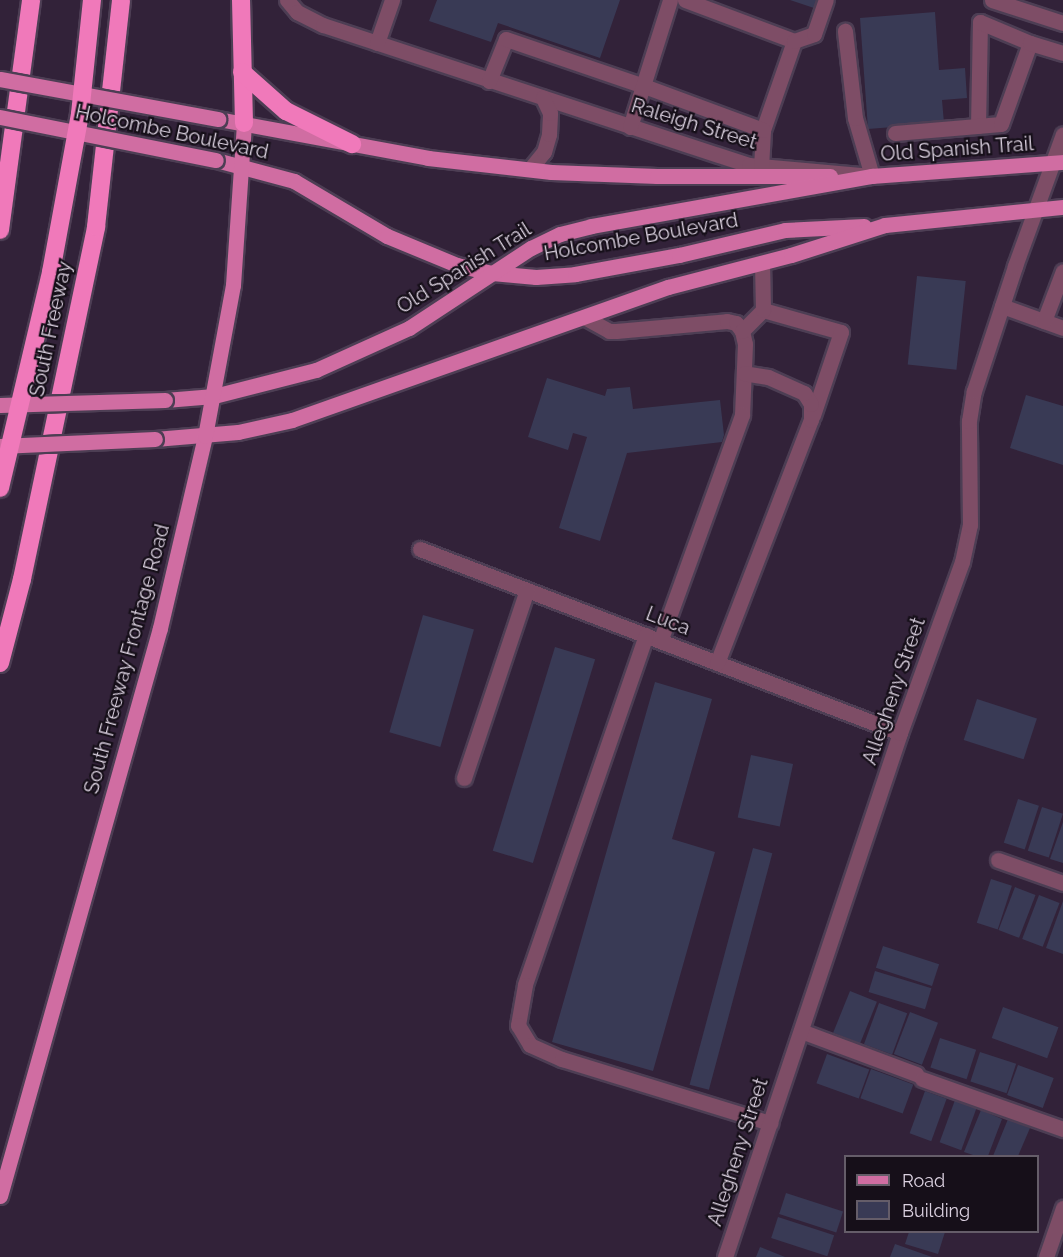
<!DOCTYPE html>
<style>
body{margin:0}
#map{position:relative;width:1063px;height:1257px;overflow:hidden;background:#322239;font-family:Raleway,sans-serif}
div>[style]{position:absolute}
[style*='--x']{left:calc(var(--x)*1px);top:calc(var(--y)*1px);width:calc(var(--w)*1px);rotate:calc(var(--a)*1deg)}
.building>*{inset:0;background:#393a55;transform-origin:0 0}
.roads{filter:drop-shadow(2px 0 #4d3e54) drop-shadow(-2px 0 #4d3e54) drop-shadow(0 2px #4d3e54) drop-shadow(0 -2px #4d3e54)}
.minor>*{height:15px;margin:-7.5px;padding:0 7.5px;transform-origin:7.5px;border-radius:7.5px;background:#7e4d66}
.major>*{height:15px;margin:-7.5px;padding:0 7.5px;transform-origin:7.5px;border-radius:7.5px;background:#d06da2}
.highway>*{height:18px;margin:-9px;padding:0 9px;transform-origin:9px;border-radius:9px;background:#f079ba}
.bridges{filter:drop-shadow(2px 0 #4d3e54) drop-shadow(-2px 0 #4d3e54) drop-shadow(0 2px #4d3e54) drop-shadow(0 -2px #4d3e54)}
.major-bridge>*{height:15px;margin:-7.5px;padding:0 7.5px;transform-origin:7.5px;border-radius:7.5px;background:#d06da2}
.highway-bridge>*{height:18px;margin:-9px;padding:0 9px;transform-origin:9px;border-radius:9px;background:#f079ba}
span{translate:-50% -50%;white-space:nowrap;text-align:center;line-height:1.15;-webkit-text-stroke:4.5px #160f19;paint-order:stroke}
.street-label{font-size:20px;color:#dbd1e0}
.legend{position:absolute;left:844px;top:1155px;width:195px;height:78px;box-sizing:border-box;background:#160f19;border:2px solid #655d69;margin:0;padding:8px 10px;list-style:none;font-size:18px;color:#dbd1e0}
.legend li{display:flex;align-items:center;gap:12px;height:30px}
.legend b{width:30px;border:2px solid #655d69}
</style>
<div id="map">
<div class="building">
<i style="clip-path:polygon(437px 0,620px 0,600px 58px,498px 23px,491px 42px,429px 21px)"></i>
<i style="clip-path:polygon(790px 0,817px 0,814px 8px)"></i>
<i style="clip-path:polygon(935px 12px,939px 70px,965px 68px,967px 98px,942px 100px,944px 123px,868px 129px,860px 18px)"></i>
<i style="left:917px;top:276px;width:49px;height:89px;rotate:6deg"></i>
<i style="clip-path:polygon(547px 378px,605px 396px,607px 389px,630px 387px,633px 409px,720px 400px,724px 435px,722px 442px,627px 453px,600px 541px,559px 528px,587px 437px,573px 433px,568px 450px,528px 437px)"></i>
<i style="clip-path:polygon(1026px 395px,1063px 406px,1063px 465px,1010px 448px)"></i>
<i style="left:423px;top:615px;width:53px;height:122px;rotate:16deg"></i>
<i style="left:555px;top:647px;width:42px;height:213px;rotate:17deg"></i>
<i style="clip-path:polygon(655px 682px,712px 699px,672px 839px,715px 852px,653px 1071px,552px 1042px)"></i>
<i style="left:977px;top:699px;width:63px;height:43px;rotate:18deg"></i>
<i style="left:751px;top:755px;width:43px;height:64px;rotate:12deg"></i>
<i style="left:1018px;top:799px;width:22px;height:46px;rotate:18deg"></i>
<i style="left:1042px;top:807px;width:22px;height:46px;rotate:18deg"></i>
<i style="clip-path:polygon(1063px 822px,1063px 863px,1050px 859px)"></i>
<i style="left:753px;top:848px;width:20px;height:245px;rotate:15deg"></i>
<i style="left:991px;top:879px;width:22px;height:46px;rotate:18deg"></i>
<i style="left:1015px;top:887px;width:22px;height:46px;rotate:21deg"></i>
<i style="left:1039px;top:895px;width:22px;height:47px;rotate:21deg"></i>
<i style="clip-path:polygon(1063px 901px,1063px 954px,1046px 948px)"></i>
<i style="left:883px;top:946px;width:59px;height:23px;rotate:18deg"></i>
<i style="left:875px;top:971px;width:59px;height:22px;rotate:17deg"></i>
<i style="left:850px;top:991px;width:29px;height:45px;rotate:22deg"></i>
<i style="left:879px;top:1003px;width:30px;height:44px;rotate:20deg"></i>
<i style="left:1003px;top:1007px;width:59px;height:33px;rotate:20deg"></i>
<i style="left:910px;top:1012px;width:30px;height:45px;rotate:21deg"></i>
<i style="left:940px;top:1038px;width:38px;height:31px;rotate:18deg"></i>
<i style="left:980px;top:1052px;width:38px;height:31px;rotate:18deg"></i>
<i style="left:827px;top:1054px;width:45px;height:31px;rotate:20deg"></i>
<i style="left:1018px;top:1065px;width:38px;height:32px;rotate:20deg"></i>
<i style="left:871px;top:1069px;width:45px;height:31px;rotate:20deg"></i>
<i style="left:925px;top:1091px;width:23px;height:45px;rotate:20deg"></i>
<i style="left:955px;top:1100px;width:23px;height:45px;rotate:20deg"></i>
<i style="clip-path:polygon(981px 1110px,1002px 1119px,988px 1156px,976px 1156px,964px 1152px)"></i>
<i style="clip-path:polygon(1008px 1119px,1030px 1128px,1018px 1156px,993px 1156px)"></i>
<i style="left:786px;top:1193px;width:60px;height:22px;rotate:18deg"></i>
<i style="left:778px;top:1217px;width:59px;height:22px;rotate:18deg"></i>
<i style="clip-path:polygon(909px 1232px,945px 1232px,938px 1254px,905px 1244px)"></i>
<i style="clip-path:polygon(895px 1244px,932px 1257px,890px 1257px)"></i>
<i style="clip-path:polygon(760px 1247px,785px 1257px,756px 1257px)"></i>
</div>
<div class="roads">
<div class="minor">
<i style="--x:287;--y:0;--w:16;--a:50"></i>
<i style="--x:297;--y:12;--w:29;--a:27"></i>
<i style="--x:323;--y:25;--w:448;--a:18.2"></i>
<i style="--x:749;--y:165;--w:123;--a:5.1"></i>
<i style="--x:872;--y:176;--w:60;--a:-106.3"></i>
<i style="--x:855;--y:118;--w:88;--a:-96.6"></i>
<i style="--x:685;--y:0;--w:116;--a:20.6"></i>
<i style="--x:794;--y:41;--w:94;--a:109.2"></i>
<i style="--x:763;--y:130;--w:36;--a:93"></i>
<i style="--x:992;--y:0;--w:75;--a:17.9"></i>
<i style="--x:794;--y:41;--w:21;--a:-19"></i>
<i style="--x:814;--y:34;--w:36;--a:-71"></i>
<i style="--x:377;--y:43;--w:46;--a:-70.8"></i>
<i style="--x:489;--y:81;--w:45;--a:-68"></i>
<i style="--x:506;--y:39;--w:146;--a:18.8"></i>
<i style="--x:644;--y:86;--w:127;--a:20.3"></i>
<i style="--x:978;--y:126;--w:104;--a:-88.9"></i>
<i style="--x:980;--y:22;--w:54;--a:22.8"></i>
<i style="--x:630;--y:127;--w:133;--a:-72.5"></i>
<i style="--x:895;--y:133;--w:106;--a:-4.9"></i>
<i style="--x:1001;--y:124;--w:86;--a:-70.3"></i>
<i style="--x:1030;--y:43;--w:34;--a:17"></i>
<i style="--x:530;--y:169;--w:22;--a:-51"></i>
<i style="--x:544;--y:152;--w:19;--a:-74"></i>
<i style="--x:549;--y:134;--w:21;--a:-87"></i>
<i style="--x:550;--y:113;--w:17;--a:-115"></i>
<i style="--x:1002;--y:306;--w:65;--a:19.8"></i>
<i style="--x:763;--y:310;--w:81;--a:15.8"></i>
<i style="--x:841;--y:332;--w:88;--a:108.6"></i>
<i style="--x:584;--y:317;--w:29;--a:29"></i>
<i style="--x:609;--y:331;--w:7;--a:0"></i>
<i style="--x:616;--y:331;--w:111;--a:-5.1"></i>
<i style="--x:727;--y:321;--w:9;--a:13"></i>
<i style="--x:736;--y:323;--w:10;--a:53"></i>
<i style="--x:742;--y:331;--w:13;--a:77"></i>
<i style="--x:745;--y:344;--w:71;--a:92.4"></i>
<i style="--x:742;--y:415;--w:240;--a:109.9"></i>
<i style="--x:1044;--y:321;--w:53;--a:-69.2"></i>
<i style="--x:742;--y:331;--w:30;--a:-45"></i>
<i style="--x:763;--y:310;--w:47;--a:-91.2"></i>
<i style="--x:420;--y:549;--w:514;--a:20.97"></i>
<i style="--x:646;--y:635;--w:370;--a:109.1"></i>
<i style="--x:525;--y:985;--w:41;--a:99.9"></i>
<i style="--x:518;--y:1025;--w:23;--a:59"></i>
<i style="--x:530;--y:1045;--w:35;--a:24"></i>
<i style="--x:562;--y:1059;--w:218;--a:17.1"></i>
<i style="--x:717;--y:663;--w:261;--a:-68.9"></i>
<i style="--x:811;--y:420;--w:16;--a:-90"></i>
<i style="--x:811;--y:404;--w:13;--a:-122"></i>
<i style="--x:804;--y:393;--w:39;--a:-156"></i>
<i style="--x:768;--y:377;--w:24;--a:-171"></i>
<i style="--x:464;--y:778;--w:198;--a:-71.5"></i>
<i style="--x:998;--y:860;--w:69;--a:19.5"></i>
<i style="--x:801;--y:1031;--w:123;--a:20.5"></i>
<i style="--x:922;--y:1079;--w:150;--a:19.5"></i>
<i style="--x:725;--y:1257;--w:552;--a:-71.53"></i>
<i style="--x:900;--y:733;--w:182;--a:-70.1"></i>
<i style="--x:962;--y:562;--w:38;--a:-78"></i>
<i style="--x:970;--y:525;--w:104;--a:-90.6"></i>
<i style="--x:969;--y:421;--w:30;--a:-81"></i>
<i style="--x:974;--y:391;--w:132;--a:-71.8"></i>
<i style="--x:1015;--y:266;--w:140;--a:-70"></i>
<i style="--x:1046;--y:1257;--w:52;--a:-70.9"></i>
</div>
<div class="major">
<i style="--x:218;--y:119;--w:214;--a:10.5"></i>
<i style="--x:428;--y:158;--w:124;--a:6.5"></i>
<i style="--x:551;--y:172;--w:106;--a:2.2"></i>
<i style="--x:657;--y:176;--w:173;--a:0"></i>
<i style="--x:216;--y:160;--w:81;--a:15.1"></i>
<i style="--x:294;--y:181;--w:108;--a:30.6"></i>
<i style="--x:387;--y:236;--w:76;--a:22.5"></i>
<i style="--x:457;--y:265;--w:36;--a:13"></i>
<i style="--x:492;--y:273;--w:44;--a:5.2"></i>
<i style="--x:536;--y:277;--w:39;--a:-4"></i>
<i style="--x:575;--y:274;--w:106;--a:-10.4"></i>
<i style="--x:679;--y:255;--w:109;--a:-13.3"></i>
<i style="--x:785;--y:230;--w:79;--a:-2.9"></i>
<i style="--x:165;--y:400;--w:49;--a:-4.7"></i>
<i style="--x:214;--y:396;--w:105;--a:-14.3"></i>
<i style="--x:316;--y:370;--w:102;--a:-24.3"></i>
<i style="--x:409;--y:328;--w:146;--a:-33.3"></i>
<i style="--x:531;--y:248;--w:32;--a:-26"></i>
<i style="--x:560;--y:234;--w:32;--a:-14"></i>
<i style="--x:591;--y:226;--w:285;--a:-10.1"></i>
<i style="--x:872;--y:176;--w:192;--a:-4.2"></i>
<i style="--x:155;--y:439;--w:83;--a:-4.8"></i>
<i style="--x:238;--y:432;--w:55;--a:-12.5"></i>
<i style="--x:292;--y:420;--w:399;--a:-19.5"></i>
<i style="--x:668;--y:287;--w:127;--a:-14.6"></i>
<i style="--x:791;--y:255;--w:99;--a:-17.7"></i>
<i style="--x:885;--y:225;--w:179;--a:-5.8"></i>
<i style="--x:0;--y:1196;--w:590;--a:-74.27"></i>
<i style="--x:160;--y:628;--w:197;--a:-76.8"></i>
<i style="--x:205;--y:436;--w:154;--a:-79.5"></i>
<i style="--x:233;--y:285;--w:162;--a:-86.1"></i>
</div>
<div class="highway">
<i style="--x:241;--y:0;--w:123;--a:88.6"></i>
<i style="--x:242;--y:72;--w:59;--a:41.6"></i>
<i style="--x:286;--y:111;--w:74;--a:26.6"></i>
<i style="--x:0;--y:230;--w:232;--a:-82.3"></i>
<i style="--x:0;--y:663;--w:87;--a:-75.3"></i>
<i style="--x:22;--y:579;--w:360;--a:-78.1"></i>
<i style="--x:96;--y:227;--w:228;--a:-83.7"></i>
</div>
</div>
<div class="bridges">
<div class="major-bridge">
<i style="--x:0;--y:79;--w:222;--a:10.4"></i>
<i style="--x:0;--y:117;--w:220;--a:11.3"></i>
<i style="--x:0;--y:405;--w:165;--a:-1.7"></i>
<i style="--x:0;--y:446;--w:155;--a:-2.6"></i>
</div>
<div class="highway-bridge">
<i style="--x:0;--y:488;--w:222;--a:-76.7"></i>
<i style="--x:51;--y:272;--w:161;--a:-79.6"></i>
<i style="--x:80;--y:114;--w:115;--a:-84"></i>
</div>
</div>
<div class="street-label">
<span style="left:694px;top:124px;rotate:17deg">Raleigh Street</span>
<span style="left:172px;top:132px;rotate:12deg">Holcombe Boulevard</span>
<span style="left:957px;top:149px;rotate:-4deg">Old Spanish Trail</span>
<span style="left:641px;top:237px;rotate:-10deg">Holcombe Boulevard</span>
<span style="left:464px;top:268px;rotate:-32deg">Old Spanish Trail</span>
<span style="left:51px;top:329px;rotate:-78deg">South Freeway</span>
<span style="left:668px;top:621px;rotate:21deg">Luca</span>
<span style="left:127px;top:659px;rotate:-75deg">South Freeway Frontage Road</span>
<span style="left:894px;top:691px;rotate:-71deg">Allegheny Street</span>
<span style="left:738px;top:1152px;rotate:-72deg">Allegheny Street</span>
</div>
<ul class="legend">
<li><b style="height:8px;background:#d06da2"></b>Road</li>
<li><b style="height:16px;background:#393a55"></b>Building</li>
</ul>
</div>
